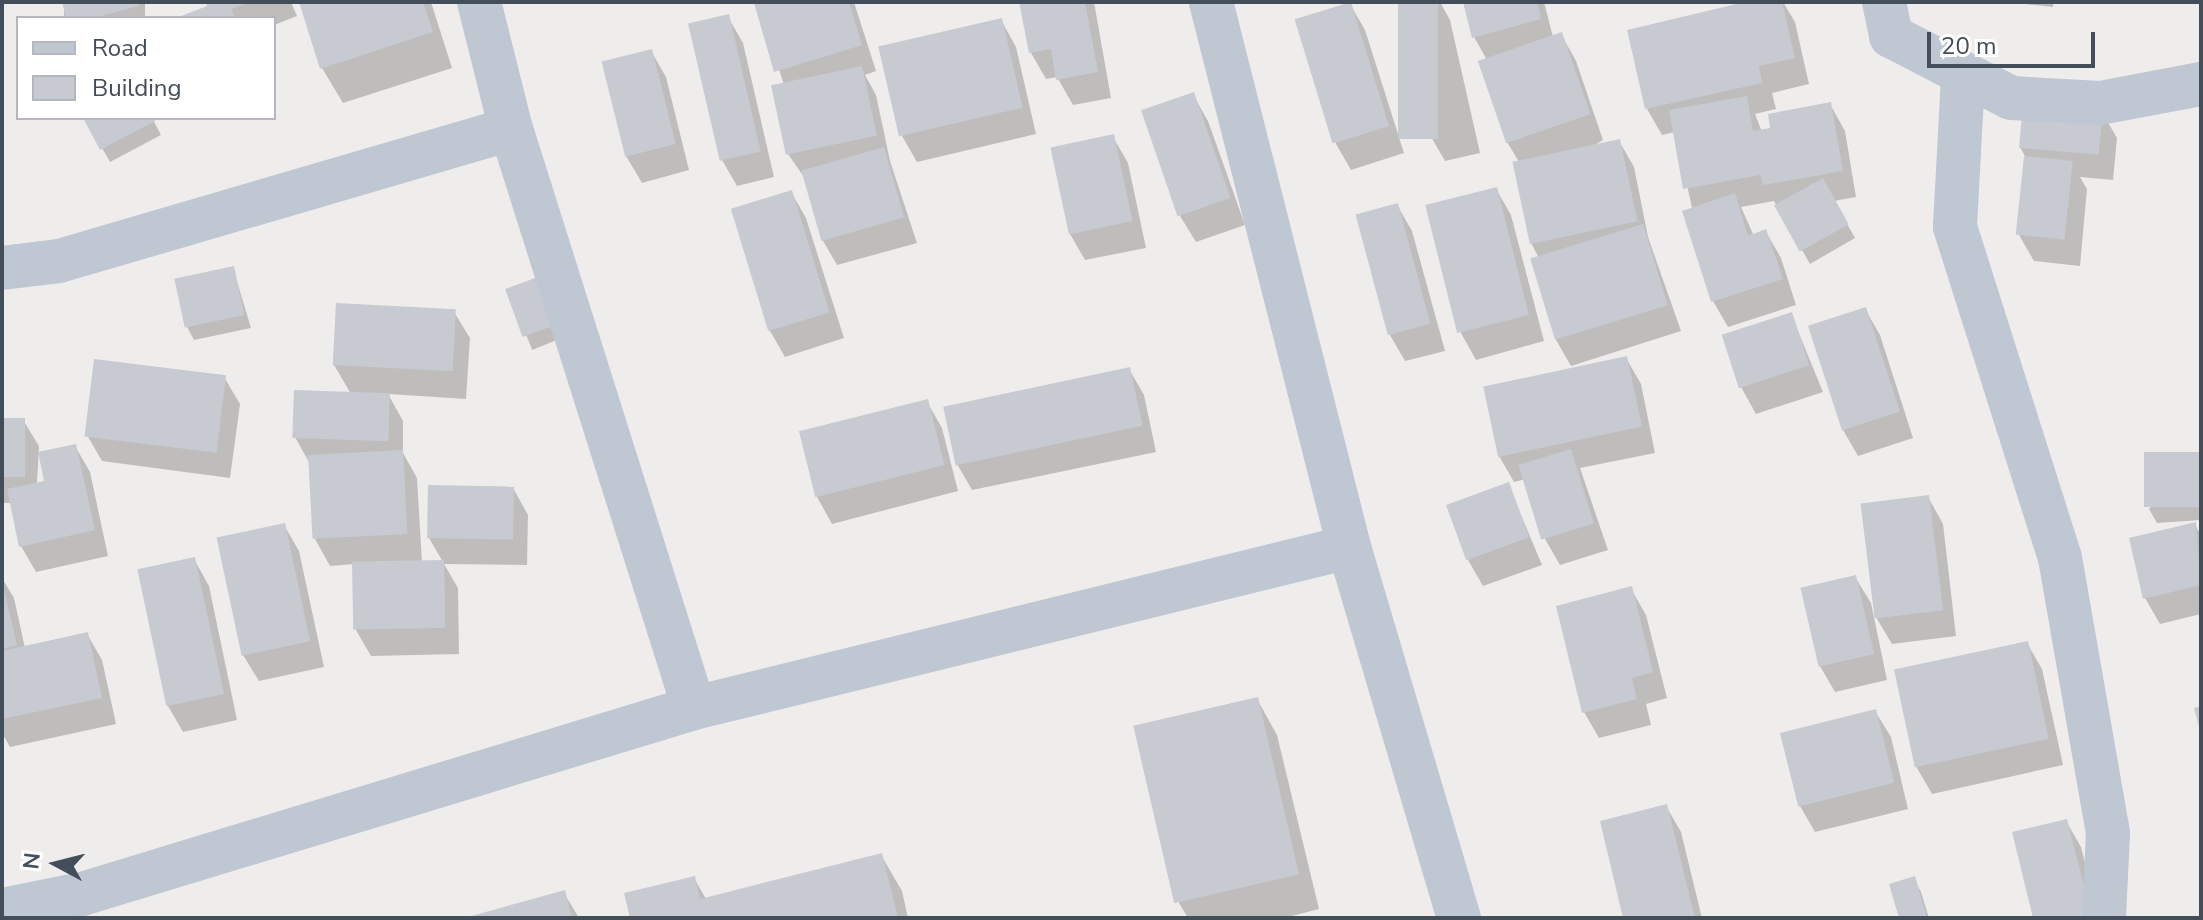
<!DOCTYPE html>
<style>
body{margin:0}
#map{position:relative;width:2203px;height:920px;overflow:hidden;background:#efecec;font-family:"Nunito Sans",sans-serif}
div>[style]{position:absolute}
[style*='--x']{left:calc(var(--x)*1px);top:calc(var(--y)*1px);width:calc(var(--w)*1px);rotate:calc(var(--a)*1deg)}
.shadow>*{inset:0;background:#0003;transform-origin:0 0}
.building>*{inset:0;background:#c8cad2;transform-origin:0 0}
.minor>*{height:44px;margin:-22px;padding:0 22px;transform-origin:22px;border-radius:22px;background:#bec7d2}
span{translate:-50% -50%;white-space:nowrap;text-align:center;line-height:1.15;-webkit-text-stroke:6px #fff;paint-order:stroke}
.frame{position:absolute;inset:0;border:4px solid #444d5a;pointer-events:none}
.legend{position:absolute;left:16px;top:16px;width:260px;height:104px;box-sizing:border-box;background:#fff;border:2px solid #b4b8bd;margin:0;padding:10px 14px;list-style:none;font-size:24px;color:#444d5a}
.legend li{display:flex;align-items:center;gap:16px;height:40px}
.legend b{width:40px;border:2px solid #b4b8bd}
.north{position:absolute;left:16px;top:824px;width:80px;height:80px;-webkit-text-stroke:6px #fff;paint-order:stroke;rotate:277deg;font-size:22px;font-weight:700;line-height:32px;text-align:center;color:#444d5a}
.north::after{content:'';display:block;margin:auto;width:28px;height:36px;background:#444d5a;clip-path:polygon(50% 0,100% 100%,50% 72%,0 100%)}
.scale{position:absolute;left:1927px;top:32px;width:168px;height:36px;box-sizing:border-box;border:4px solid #444d5a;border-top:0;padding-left:10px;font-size:24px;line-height:28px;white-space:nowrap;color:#444d5a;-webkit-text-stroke:6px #fff;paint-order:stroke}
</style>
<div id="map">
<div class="shadow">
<i style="left:64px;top:2px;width:81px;height:16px"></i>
<i style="clip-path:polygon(207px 2px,291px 2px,297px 16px,274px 25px,274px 18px,181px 18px,209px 7px)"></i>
<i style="clip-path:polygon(301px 2px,431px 2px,452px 68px,343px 103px,322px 68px)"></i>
<i style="clip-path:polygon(758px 2px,854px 2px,876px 71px,865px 75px,876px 95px,890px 161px,917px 243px,837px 265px,822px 239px,806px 180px,788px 154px,784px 85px)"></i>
<i style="clip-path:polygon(1021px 2px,1094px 2px,1111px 98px,1073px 105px,1057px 77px,1046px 79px,1031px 53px)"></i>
<i style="clip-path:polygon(1400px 2px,1440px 2px,1450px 20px,1480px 153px,1445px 161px,1430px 135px)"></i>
<i style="clip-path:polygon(1465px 2px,1544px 2px,1553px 37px,1561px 34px,1576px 61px,1603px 140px,1591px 147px,1619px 141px,1634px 167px,1648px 237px,1681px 331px,1571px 366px,1556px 340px,1532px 260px,1539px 258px,1531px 243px,1519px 162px,1507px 142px,1480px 62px,1487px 60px,1474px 37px)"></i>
<i style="clip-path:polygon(1754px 2px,1783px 2px,1795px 22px,1809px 84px,1772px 93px,1776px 109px,1755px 114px,1762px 132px,1830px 104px,1845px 131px,1856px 197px,1834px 201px,1855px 238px,1810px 264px,1774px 201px,1741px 207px,1754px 236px,1766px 232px,1781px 258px,1796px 305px,1728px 327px,1713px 301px,1675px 132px,1662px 135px,1647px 109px)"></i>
<i style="clip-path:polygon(2007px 2px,2053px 2px,2053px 7px)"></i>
<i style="clip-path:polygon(1350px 4px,1365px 30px,1404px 153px,1351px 170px,1336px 144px)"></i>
<i style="clip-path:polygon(728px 17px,743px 43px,774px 177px,737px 186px,722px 160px)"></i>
<i style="clip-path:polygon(1001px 20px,1016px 47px,1036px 134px,917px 162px,902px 136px)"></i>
<i style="clip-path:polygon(651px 51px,666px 77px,689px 170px,642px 183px,626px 156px)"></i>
<i style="clip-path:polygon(1193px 95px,1208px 121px,1245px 225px,1196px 242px,1180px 216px)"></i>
<i style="clip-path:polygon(2102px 112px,2117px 138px,2113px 180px,2080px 177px,2087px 189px,2080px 266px,2034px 261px,2019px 235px,2026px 158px,2020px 147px)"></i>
<i style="clip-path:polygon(152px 118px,161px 135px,110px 162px,86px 120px)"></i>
<i style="clip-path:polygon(1113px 137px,1128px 163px,1146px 248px,1085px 260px,1070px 234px)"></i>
<i style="clip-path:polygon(1496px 189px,1511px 215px,1544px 341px,1476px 360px,1461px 333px)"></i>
<i style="clip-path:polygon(791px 192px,806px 218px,844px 338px,785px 357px,770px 331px,733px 211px)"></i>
<i style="clip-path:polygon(1397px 205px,1412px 231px,1445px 351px,1405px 361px,1390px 335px)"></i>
<i style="clip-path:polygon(233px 268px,251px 328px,194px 340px,187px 327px)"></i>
<i style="left:537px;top:279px;width:64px;height:31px;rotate:68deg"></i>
<i style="clip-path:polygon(1865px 309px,1880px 335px,1913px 438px,1858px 456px,1843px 430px)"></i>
<i style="clip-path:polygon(454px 312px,470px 338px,466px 399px,388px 394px,403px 421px,403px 453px,417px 478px,422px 562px,443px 562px,429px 538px,513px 488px,528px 515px,527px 565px,444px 564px,458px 588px,459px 654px,371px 656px,356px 630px,354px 564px,330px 566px,315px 539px,310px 464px,295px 437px,351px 394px,334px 365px)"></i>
<i style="clip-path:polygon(1791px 314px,1823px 392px,1756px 414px,1741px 387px)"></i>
<i style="clip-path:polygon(1626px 358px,1641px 384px,1655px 453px,1580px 468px,1608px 550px,1560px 565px,1545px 539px,1526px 479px,1514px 482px,1499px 456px)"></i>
<i style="clip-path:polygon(1129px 369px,1144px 395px,1156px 452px,972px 490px,957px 464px)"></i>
<i style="clip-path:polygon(224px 377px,240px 404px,230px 478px,102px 461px,87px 435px)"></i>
<i style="clip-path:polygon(927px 402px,942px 428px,958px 491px,832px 524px,817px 497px)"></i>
<i style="clip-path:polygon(2px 420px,23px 420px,39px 446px,37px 484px,46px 482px,75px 446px,90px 472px,108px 556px,36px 572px,21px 546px,12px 503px,2px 503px)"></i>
<i style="clip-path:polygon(2201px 454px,2201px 520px,2157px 523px,2149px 509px)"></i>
<i style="clip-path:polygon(1508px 484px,1542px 565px,1483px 586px,1468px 560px)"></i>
<i style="clip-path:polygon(1928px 497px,1943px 524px,1956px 636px,1892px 644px,1874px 614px)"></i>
<i style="clip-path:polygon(284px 525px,299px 551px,324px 667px,259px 681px,243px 655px)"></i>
<i style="clip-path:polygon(2195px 525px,2201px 535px,2201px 614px,2160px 624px,2145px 598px)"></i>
<i style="clip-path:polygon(194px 559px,209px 586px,237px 720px,183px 732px,168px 706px,139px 571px)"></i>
<i style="clip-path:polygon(1855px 577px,1871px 603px,1887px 680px,1835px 692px,1820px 666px)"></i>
<i style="clip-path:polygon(2px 578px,14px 598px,25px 648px,87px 634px,102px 660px,116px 724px,10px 747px,2px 733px)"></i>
<i style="clip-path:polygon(1631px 589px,1646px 615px,1667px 698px,1646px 704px,1651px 725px,1599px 738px,1584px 712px)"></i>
<i style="clip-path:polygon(2027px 643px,2042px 669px,2063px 765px,1932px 794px,1917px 768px,1897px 671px)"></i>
<i style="clip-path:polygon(1257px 699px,1277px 735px,1319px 909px,1284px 918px,1188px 918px,1179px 903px)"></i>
<i style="clip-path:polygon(1875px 711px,1891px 737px,1908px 809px,1815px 832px,1800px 806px)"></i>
<i style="clip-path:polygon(1666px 806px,1681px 832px,1702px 918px,1625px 918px)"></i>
<i style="clip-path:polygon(2066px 821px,2081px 847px,2099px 918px,2035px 918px)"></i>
<i style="clip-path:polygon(881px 855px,902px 891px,908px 918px,632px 918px,694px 878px,706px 899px)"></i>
<i style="clip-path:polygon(1914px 879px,1921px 892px,1929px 918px,1901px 918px)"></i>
<i style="clip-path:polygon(564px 893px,579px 918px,473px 918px)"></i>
</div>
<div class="building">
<i style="clip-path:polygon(62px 2px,138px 2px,139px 6px,93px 18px,66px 18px)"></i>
<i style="clip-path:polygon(205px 2px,250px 2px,231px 9px,235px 18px,176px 18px,207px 6px)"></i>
<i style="clip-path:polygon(299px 2px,423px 2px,433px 32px,320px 69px)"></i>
<i style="clip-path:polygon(849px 2px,862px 45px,774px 72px,754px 3px)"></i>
<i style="clip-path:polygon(1019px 2px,1085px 2px,1098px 72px,1056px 80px,1051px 49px,1029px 53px)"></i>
<i style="left:1351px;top:2px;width:130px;height:59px;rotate:73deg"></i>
<i style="left:1398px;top:2px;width:40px;height:137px"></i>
<i style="clip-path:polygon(1463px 2px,1537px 2px,1541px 19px,1472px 38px)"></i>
<i style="clip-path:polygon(1745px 2px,1782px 2px,1795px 58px,1759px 66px,1762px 83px,1645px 109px,1627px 30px)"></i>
<i style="left:729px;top:14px;width:141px;height:42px;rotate:77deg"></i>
<i style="left:1002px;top:18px;width:92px;height:127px;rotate:77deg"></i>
<i style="left:1562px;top:32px;width:87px;height:89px;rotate:71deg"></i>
<i style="left:652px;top:49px;width:98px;height:52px;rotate:76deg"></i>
<i style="left:862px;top:66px;width:71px;height:93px;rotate:78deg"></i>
<i style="left:1194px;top:92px;width:112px;height:56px;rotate:71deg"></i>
<i style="clip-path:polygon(1747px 96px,1753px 131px,1770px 128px,1768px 114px,1831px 102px,1843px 171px,1763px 185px,1760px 175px,1683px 189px,1669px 110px)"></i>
<i style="left:2023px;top:103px;width:80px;height:45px;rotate:5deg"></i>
<i style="clip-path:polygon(83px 118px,154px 118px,155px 121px,100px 150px)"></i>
<i style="left:1114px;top:134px;width:89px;height:65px;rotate:78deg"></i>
<i style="left:1620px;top:139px;width:84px;height:110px;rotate:78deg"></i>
<i style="left:884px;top:147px;width:73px;height:86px;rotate:74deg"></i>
<i style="left:2024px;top:156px;width:49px;height:79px;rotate:6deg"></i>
<i style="left:1823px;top:178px;width:53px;height:56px;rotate:61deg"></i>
<i style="left:1497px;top:187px;width:132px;height:74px;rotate:76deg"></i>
<i style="left:792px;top:190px;width:128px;height:64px;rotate:73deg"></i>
<i style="clip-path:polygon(1735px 193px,1748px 236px,1766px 229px,1783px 279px,1711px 302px,1682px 211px)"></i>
<i style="left:1398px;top:203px;width:125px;height:44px;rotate:75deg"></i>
<i style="left:1643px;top:224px;width:85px;height:118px;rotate:73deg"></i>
<i style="left:234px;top:266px;width:50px;height:61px;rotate:78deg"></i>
<i style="left:538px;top:277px;width:51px;height:35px;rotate:70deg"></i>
<i style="left:336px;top:303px;width:120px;height:62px;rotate:3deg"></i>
<i style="left:1866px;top:307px;width:110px;height:61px;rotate:72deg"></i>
<i style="left:1792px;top:312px;width:56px;height:74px;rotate:72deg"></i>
<i style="left:1627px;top:356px;width:72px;height:147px;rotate:78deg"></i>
<i style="left:94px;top:359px;width:133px;height:78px;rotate:7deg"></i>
<i style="left:1130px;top:367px;width:60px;height:191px;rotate:78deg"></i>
<i style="left:294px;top:390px;width:96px;height:48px;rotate:2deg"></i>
<i style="left:928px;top:399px;width:68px;height:133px;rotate:76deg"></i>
<i style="left:2px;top:418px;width:23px;height:59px"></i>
<i style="clip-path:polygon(76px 444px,95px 530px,19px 547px,7px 489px,44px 481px,38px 452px)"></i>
<i style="left:1571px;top:449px;width:78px;height:55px;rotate:73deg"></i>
<i style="left:403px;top:450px;width:84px;height:95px;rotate:87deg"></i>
<i style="left:2201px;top:452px;width:55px;height:57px;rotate:90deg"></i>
<i style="left:1509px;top:482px;width:59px;height:67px;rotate:70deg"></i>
<i style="left:428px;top:485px;width:86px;height:53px;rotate:1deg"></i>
<i style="left:1929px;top:495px;width:116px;height:69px;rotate:83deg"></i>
<i style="clip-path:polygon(2196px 522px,2201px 585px,2143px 599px,2129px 538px)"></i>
<i style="left:285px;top:523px;width:121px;height:70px;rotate:78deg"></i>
<i style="left:195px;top:557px;width:140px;height:59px;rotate:78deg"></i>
<i style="left:444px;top:560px;width:68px;height:92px;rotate:89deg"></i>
<i style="left:1856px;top:575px;width:81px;height:57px;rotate:77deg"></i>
<i style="clip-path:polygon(3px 585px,17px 645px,2px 649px,2px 586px)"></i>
<i style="clip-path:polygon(1632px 586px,1653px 672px,1632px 678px,1637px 699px,1582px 713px,1556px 606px)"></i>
<i style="clip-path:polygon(88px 632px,102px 698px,2px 719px,2px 651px)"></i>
<i style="left:2028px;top:641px;width:100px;height:137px;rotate:78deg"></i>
<i style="left:1258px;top:697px;width:182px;height:128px;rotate:77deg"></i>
<i style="clip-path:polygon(2201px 706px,2201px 730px,2200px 730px,2194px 708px)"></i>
<i style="left:1876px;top:709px;width:76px;height:99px;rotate:76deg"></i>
<i style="clip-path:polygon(1667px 804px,1695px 918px,1623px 918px,1600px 821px)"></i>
<i style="clip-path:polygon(2067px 819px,2092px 918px,2033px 918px,2012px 832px)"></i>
<i style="clip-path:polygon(882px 853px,898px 918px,630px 918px,624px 893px,695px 876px,700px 899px)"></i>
<i style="clip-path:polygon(1915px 876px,1927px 918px,1899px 918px,1889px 884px)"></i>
<i style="clip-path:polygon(565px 890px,572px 918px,469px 918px,468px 917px)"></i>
</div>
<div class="minor">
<i style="--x:479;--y:2;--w:131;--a:75.9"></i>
<i style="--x:511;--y:129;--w:607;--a:72.46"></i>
<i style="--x:1211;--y:2;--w:562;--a:75.79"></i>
<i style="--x:1349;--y:547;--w:387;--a:73.5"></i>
<i style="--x:1884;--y:2;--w:35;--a:78"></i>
<i style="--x:1891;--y:36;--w:135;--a:27.3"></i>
<i style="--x:2011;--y:98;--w:89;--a:3.2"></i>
<i style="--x:2100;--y:103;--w:103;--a:-10.7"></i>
<i style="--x:1963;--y:78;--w:149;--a:93.1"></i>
<i style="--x:1955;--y:227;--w:347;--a:72.4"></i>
<i style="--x:2060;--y:558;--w:279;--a:80.1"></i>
<i style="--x:2108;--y:833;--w:85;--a:92.7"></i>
<i style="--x:2;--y:268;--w:57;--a:-7"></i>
<i style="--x:59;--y:261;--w:471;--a:-16.3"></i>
<i style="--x:2;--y:910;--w:82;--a:-11.3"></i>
<i style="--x:82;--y:894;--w:640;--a:-16.91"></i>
<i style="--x:694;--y:708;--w:674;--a:-13.81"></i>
</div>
<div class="frame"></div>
<ul class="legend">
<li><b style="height:10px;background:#bec7d2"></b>Road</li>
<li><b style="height:22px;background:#c8cad2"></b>Building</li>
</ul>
<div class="north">N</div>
<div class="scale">20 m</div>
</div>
